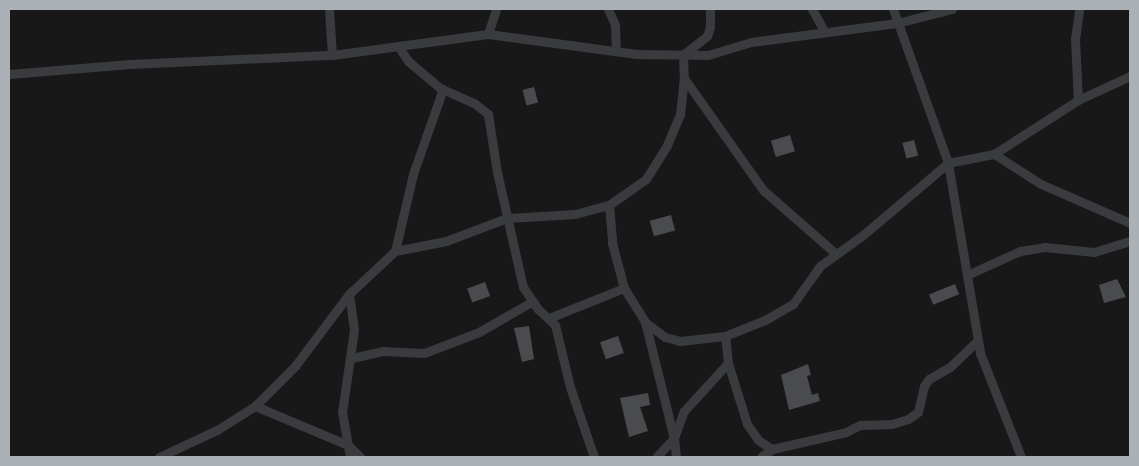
<!DOCTYPE html>
<style>
body{margin:0}
#map{position:relative;width:1139px;height:466px;overflow:hidden;background:#181819;font-family:"Roboto Condensed",sans-serif}
div>[style]{position:absolute}
[style*='--x']{left:calc(var(--x)*1px);top:calc(var(--y)*1px);width:calc(var(--w)*1px);rotate:calc(var(--a)*1deg)}
.building>*{inset:0;background:#4a4b4e;transform-origin:0 0}
.street>*{height:9px;margin:-4.5px;padding:0 4.5px;transform-origin:4.5px;border-radius:4.5px;background:#393b3e}
span{translate:-50% -50%;white-space:nowrap;text-align:center;line-height:1.15;-webkit-text-stroke:5px #131314;paint-order:stroke}
.frame{position:absolute;inset:0;border:10px solid #acb1b8;pointer-events:none}
</style>
<div id="map">
<div class="building">
<i style="left:534px;top:87px;width:16px;height:12px;rotate:75deg"></i>
<i style="left:790px;top:135px;width:17px;height:20px;rotate:73deg"></i>
<i style="left:914px;top:140px;width:16px;height:12px;rotate:75deg"></i>
<i style="left:671px;top:215px;width:16px;height:22px;rotate:75deg"></i>
<i style="clip-path:polygon(1117px 279px,1126px 297px,1104px 303px,1099px 285px)"></i>
<i style="left:485px;top:282px;width:15px;height:19px;rotate:70deg"></i>
<i style="left:955px;top:284px;width:11px;height:28px;rotate:68deg"></i>
<i style="clip-path:polygon(529px 326px,534px 359px,522px 362px,514px 328px)"></i>
<i style="left:618px;top:336px;width:18px;height:19px;rotate:71deg"></i>
<i style="clip-path:polygon(808px 364px,811px 375px,807px 376px,812px 395px,818px 393px,820px 401px,789px 410px,781px 375px)"></i>
<i style="clip-path:polygon(648px 393px,650px 405px,640px 407px,648px 431px,629px 437px,620px 398px)"></i>
</div>
<div class="street">
<i style="--x:329;--y:9;--w:46;--a:86.3"></i>
<i style="--x:608;--y:9;--w:17;--a:66"></i>
<i style="--x:615;--y:25;--w:25;--a:88"></i>
<i style="--x:710;--y:9;--w:18;--a:90"></i>
<i style="--x:710;--y:27;--w:9;--a:108"></i>
<i style="--x:707;--y:36;--w:31;--a:142"></i>
<i style="--x:683;--y:55;--w:23;--a:88"></i>
<i style="--x:684;--y:78;--w:137;--a:54.8"></i>
<i style="--x:763;--y:190;--w:97;--a:41.2"></i>
<i style="--x:812;--y:9;--w:26;--a:61"></i>
<i style="--x:893;--y:9;--w:164;--a:70.3"></i>
<i style="--x:948;--y:163;--w:193;--a:80.4"></i>
<i style="--x:980;--y:353;--w:112;--a:68.5"></i>
<i style="--x:488;--y:34;--w:26;--a:-72"></i>
<i style="--x:398;--y:46;--w:18;--a:56"></i>
<i style="--x:408;--y:61;--w:42;--a:40.2"></i>
<i style="--x:440;--y:88;--w:37;--a:24"></i>
<i style="--x:474;--y:103;--w:18;--a:38"></i>
<i style="--x:488;--y:114;--w:59;--a:81.2"></i>
<i style="--x:497;--y:172;--w:118;--a:77.3"></i>
<i style="--x:523;--y:287;--w:27;--a:56"></i>
<i style="--x:538;--y:309;--w:23;--a:43"></i>
<i style="--x:555;--y:325;--w:64;--a:76.4"></i>
<i style="--x:570;--y:387;--w:74;--a:71.1"></i>
<i style="--x:9;--y:74;--w:121;--a:-4.7"></i>
<i style="--x:130;--y:64;--w:202;--a:-2.6"></i>
<i style="--x:332;--y:55;--w:157;--a:-7.7"></i>
<i style="--x:488;--y:34;--w:148;--a:7.7"></i>
<i style="--x:635;--y:54;--w:73;--a:0.8"></i>
<i style="--x:708;--y:55;--w:45;--a:-16.8"></i>
<i style="--x:751;--y:42;--w:147;--a:-7.4"></i>
<i style="--x:897;--y:23;--w:57;--a:-14.3"></i>
<i style="--x:1078;--y:100;--w:57;--a:-24.8"></i>
<i style="--x:994;--y:154;--w:56;--a:32.6"></i>
<i style="--x:1041;--y:184;--w:97;--a:23.7"></i>
<i style="--x:609;--y:205;--w:38;--a:85"></i>
<i style="--x:612;--y:243;--w:47;--a:75.1"></i>
<i style="--x:624;--y:288;--w:40;--a:58"></i>
<i style="--x:645;--y:322;--w:25;--a:37"></i>
<i style="--x:665;--y:337;--w:16;--a:15"></i>
<i style="--x:680;--y:341;--w:45;--a:-6.3"></i>
<i style="--x:725;--y:336;--w:43;--a:-21.8"></i>
<i style="--x:765;--y:320;--w:32;--a:-30"></i>
<i style="--x:793;--y:304;--w:47;--a:-54.6"></i>
<i style="--x:820;--y:266;--w:53;--a:-35.8"></i>
<i style="--x:863;--y:235;--w:111;--a:-40.3"></i>
<i style="--x:948;--y:163;--w:47;--a:-11.1"></i>
<i style="--x:994;--y:154;--w:100;--a:-32.7"></i>
<i style="--x:1078;--y:100;--w:61;--a:-92.8"></i>
<i style="--x:1075;--y:39;--w:30;--a:-82"></i>
<i style="--x:395;--y:251;--w:79;--a:-76.8"></i>
<i style="--x:413;--y:174;--w:90;--a:-70.6"></i>
<i style="--x:967;--y:275;--w:58;--a:-24.4"></i>
<i style="--x:1020;--y:251;--w:25;--a:-9"></i>
<i style="--x:1045;--y:247;--w:49;--a:5.8"></i>
<i style="--x:1094;--y:252;--w:38;--a:-17"></i>
<i style="--x:349;--y:294;--w:36;--a:82"></i>
<i style="--x:354;--y:330;--w:83;--a:98.3"></i>
<i style="--x:342;--y:412;--w:46;--a:79.9"></i>
<i style="--x:549;--y:318;--w:81;--a:-21.8"></i>
<i style="--x:645;--y:322;--w:120;--a:76"></i>
<i style="--x:674;--y:438;--w:26;--a:133"></i>
<i style="--x:352;--y:358;--w:32;--a:-13"></i>
<i style="--x:383;--y:351;--w:41;--a:2.8"></i>
<i style="--x:424;--y:353;--w:59;--a:-20.9"></i>
<i style="--x:479;--y:332;--w:62;--a:-29.9"></i>
<i style="--x:728;--y:363;--w:64;--a:72.7"></i>
<i style="--x:747;--y:424;--w:19;--a:55"></i>
<i style="--x:758;--y:440;--w:17;--a:33"></i>
<i style="--x:255;--y:406;--w:57;--a:-45"></i>
<i style="--x:295;--y:366;--w:90;--a:-53.1"></i>
<i style="--x:349;--y:294;--w:63;--a:-43.1"></i>
<i style="--x:395;--y:251;--w:52;--a:-11.1"></i>
<i style="--x:446;--y:241;--w:65;--a:-20.7"></i>
<i style="--x:507;--y:218;--w:68;--a:-3.4"></i>
<i style="--x:575;--y:214;--w:35;--a:-15"></i>
<i style="--x:609;--y:205;--w:45;--a:-35.1"></i>
<i style="--x:646;--y:179;--w:40;--a:-58"></i>
<i style="--x:667;--y:145;--w:33;--a:-67"></i>
<i style="--x:680;--y:115;--w:37;--a:-84"></i>
<i style="--x:159;--y:457;--w:64;--a:-25"></i>
<i style="--x:217;--y:430;--w:45;--a:-32.3"></i>
<i style="--x:255;--y:406;--w:101;--a:22.8"></i>
<i style="--x:348;--y:445;--w:17;--a:45"></i>
<i style="--x:676;--y:457;--w:19;--a:-96"></i>
<i style="--x:674;--y:438;--w:29;--a:-70"></i>
<i style="--x:684;--y:411;--w:65;--a:-47.5"></i>
<i style="--x:728;--y:363;--w:27;--a:-96"></i>
<i style="--x:761;--y:457;--w:14;--a:-36"></i>
<i style="--x:772;--y:449;--w:76;--a:-12.9"></i>
<i style="--x:846;--y:432;--w:16;--a:-27"></i>
<i style="--x:860;--y:425;--w:32;--a:-2"></i>
<i style="--x:892;--y:424;--w:17;--a:-17"></i>
<i style="--x:908;--y:419;--w:12;--a:-35"></i>
<i style="--x:918;--y:412;--w:27;--a:-77"></i>
<i style="--x:924;--y:386;--w:9;--a:-54"></i>
<i style="--x:929;--y:379;--w:24;--a:-30"></i>
<i style="--x:950;--y:367;--w:39;--a:-44"></i>
</div>
<div class="frame"></div>
</div>
